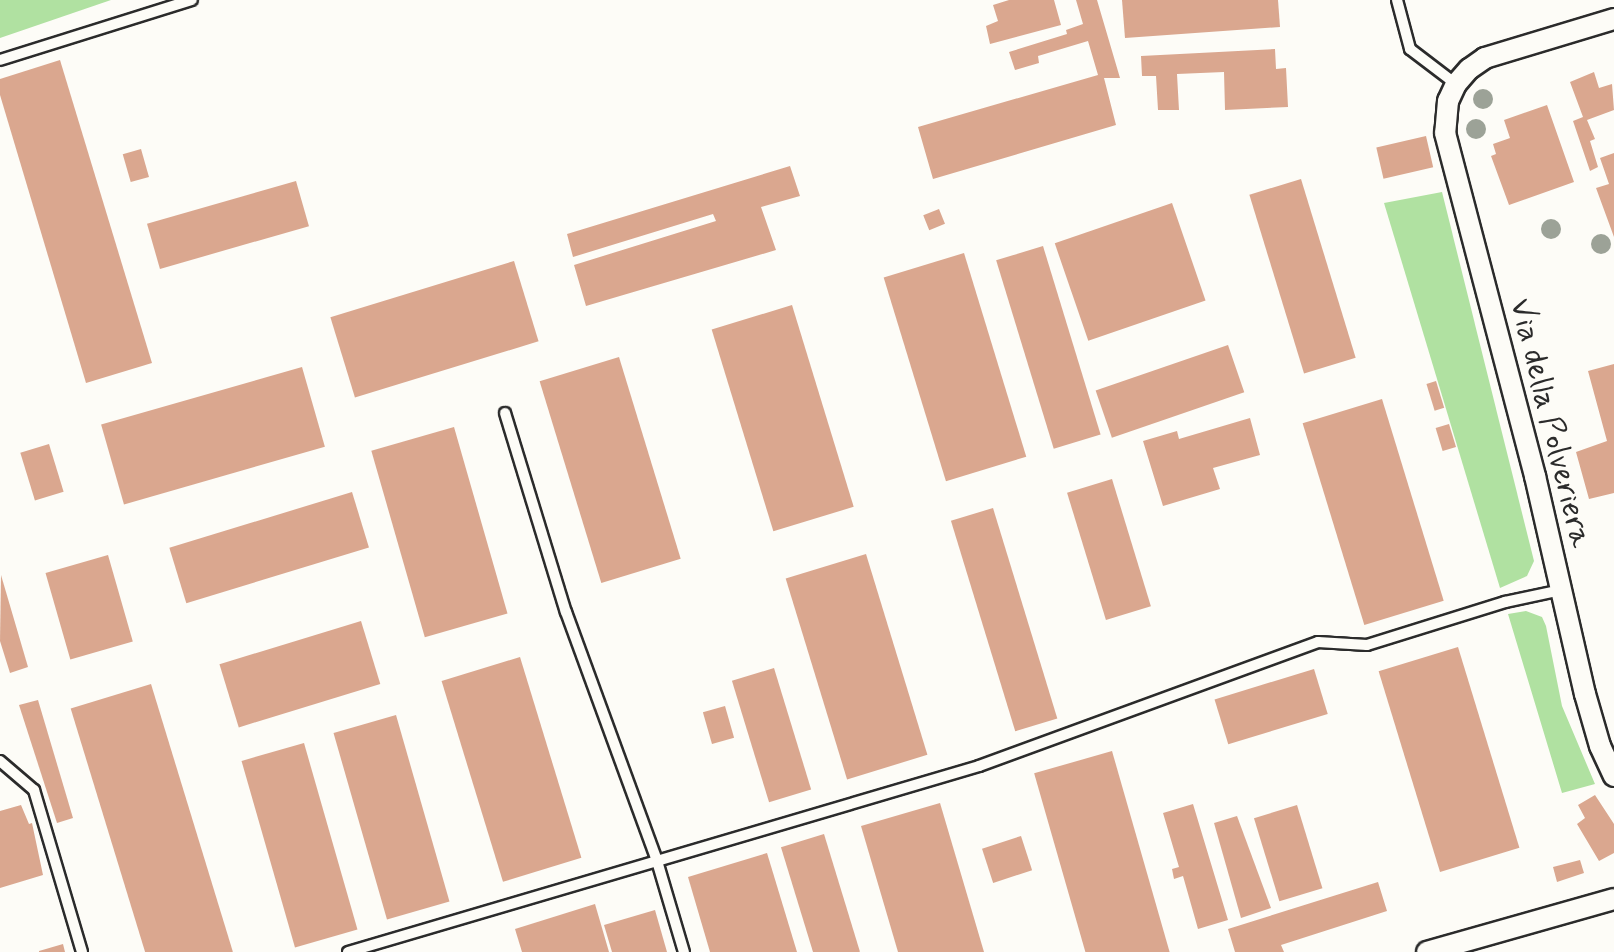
<!DOCTYPE html>
<style>
body{margin:0}
#map{position:relative;width:1614px;height:952px;overflow:hidden;background:#fdfcf7;font-family:Mynerve,sans-serif}
div>[style]{position:absolute}
[style*='--x']{left:calc(var(--x)*1px);top:calc(var(--y)*1px);width:calc(var(--w)*1px);rotate:calc(var(--a)*1deg)}
.green>*{inset:0;background:#b0e1a1}
.building>*{inset:0;background:#daa78f;transform-origin:0 0}
.roads{filter:drop-shadow(2px 0 #2b2b2b) drop-shadow(-2px 0 #2b2b2b) drop-shadow(0 2px #2b2b2b) drop-shadow(0 -2px #2b2b2b)}
.service>*{height:10px;margin:-5px;padding:0 5px;transform-origin:5px;border-radius:5px;background:#fdfcf7}
.minor>*{height:20px;margin:-10px;padding:0 10px;transform-origin:10px;border-radius:10px;background:#fdfcf7}
.trees>*{width:20px;height:20px;margin:-10px;border-radius:50%;background:#9ca297}
span{translate:-50% -50%;white-space:nowrap;text-align:center;line-height:1.15;-webkit-text-stroke:7px #fdfcf7;paint-order:stroke}
.street-label{font-size:32px;color:#2b2b2b}
</style>
<div id="map">
<div class="green">
<i style="clip-path:polygon(0 0,111px 0,0 38px)"></i>
<i style="clip-path:polygon(1442px 192px,1534px 561px,1527px 576px,1500px 588px,1384px 203px)"></i>
<i style="clip-path:polygon(1526px 611px,1542px 617px,1546px 626px,1562px 706px,1595px 784px,1562px 793px,1508px 614px)"></i>
</div>
<div class="building">
<i style="clip-path:polygon(1009px 0,1054px 0,1061px 25px,990px 44px,986px 26px,998px 21px,993px 5px)"></i>
<i style="clip-path:polygon(1076px 0,1097px 0,1120px 78px,1104px 78px,1116px 125px,933px 179px,918px 127px,1098px 75px,1088px 41px,1038px 56px,1039px 63px,1015px 70px,1009px 52px,1067px 34px,1066px 30px,1083px 24px)"></i>
<i style="clip-path:polygon(1122px 0,1278px 0,1280px 27px,1125px 38px)"></i>
<i style="clip-path:polygon(1275px 49px,1276px 69px,1286px 68px,1288px 107px,1225px 110px,1224px 72px,1177px 74px,1179px 110px,1158px 110px,1156px 76px,1142px 76px,1141px 56px)"></i>
<i style="clip-path:polygon(60px 60px,152px 363px,86px 383px,0 95px,0 79px)"></i>
<i style="clip-path:polygon(1594px 72px,1599px 88px,1612px 84px,1614px 110px,1587px 120px,1595px 139px,1590px 141px,1598px 167px,1590px 171px,1573px 121px,1583px 117px,1570px 82px)"></i>
<i style="clip-path:polygon(1547px 105px,1574px 182px,1509px 205px,1491px 156px,1496px 154px,1493px 144px,1510px 138px,1504px 120px)"></i>
<i style="left:1426px;top:136px;width:32px;height:51px;rotate:77deg"></i>
<i style="left:141px;top:149px;width:29px;height:19px;rotate:74deg"></i>
<i style="clip-path:polygon(1614px 153px,1614px 237px,1596px 188px,1609px 184px,1600px 158px)"></i>
<i style="clip-path:polygon(790px 166px,800px 196px,761px 207px,776px 250px,586px 306px,574px 265px,716px 221px,713px 214px,573px 257px,567px 234px)"></i>
<i style="left:1301px;top:179px;width:187px;height:54px;rotate:73deg"></i>
<i style="left:296px;top:181px;width:47px;height:155px;rotate:74deg"></i>
<i style="left:1172px;top:203px;width:103px;height:124px;rotate:71deg"></i>
<i style="left:939px;top:209px;width:16px;height:17px;rotate:68deg"></i>
<i style="left:1043px;top:246px;width:197px;height:49px;rotate:73deg"></i>
<i style="left:964px;top:253px;width:213px;height:84px;rotate:73deg"></i>
<i style="left:514px;top:261px;width:84px;height:192px;rotate:73deg"></i>
<i style="left:792px;top:305px;width:211px;height:84px;rotate:73deg"></i>
<i style="left:1228px;top:345px;width:50px;height:140px;rotate:71deg"></i>
<i style="left:619px;top:357px;width:211px;height:83px;rotate:73deg"></i>
<i style="clip-path:polygon(1614px 364px,1614px 493px,1589px 499px,1576px 452px,1607px 441px,1588px 371px)"></i>
<i style="left:302px;top:367px;width:83px;height:209px;rotate:74deg"></i>
<i style="left:1436px;top:381px;width:28px;height:10px;rotate:73deg"></i>
<i style="left:1382px;top:399px;width:211px;height:83px;rotate:73deg"></i>
<i style="clip-path:polygon(1250px 418px,1260px 455px,1213px 468px,1220px 489px,1163px 506px,1143px 441px,1177px 431px,1179px 439px)"></i>
<i style="left:1449px;top:424px;width:24px;height:14px;rotate:73deg"></i>
<i style="left:454px;top:427px;width:194px;height:86px;rotate:74deg"></i>
<i style="left:49px;top:444px;width:50px;height:30px;rotate:73deg"></i>
<i style="left:1112px;top:479px;width:133px;height:47px;rotate:73deg"></i>
<i style="left:352px;top:492px;width:58px;height:191px;rotate:73deg"></i>
<i style="left:993px;top:508px;width:220px;height:44px;rotate:73deg"></i>
<i style="left:866px;top:554px;width:210px;height:84px;rotate:73deg"></i>
<i style="left:108px;top:555px;width:90px;height:65px;rotate:74deg"></i>
<i style="clip-path:polygon(1px 575px,28px 667px,10px 673px,0 641px)"></i>
<i style="left:361px;top:621px;width:66px;height:148px;rotate:73deg"></i>
<i style="left:1458px;top:647px;width:210px;height:83px;rotate:73deg"></i>
<i style="left:520px;top:657px;width:210px;height:82px;rotate:73deg"></i>
<i style="left:774px;top:668px;width:127px;height:44px;rotate:73deg"></i>
<i style="left:1314px;top:669px;width:47px;height:104px;rotate:73deg"></i>
<i style="left:151px;top:684px;width:280px;height:84px;rotate:73deg"></i>
<i style="clip-path:polygon(38px 700px,73px 818px,57px 823px,19px 705px)"></i>
<i style="left:725px;top:706px;width:33px;height:23px;rotate:74deg"></i>
<i style="left:396px;top:715px;width:194px;height:65px;rotate:74deg"></i>
<i style="left:304px;top:743px;width:194px;height:65px;rotate:74deg"></i>
<i style="left:1112px;top:751px;width:209px;height:81px;rotate:74deg"></i>
<i style="clip-path:polygon(1595px 795px,1614px 824px,1614px 853px,1599px 861px,1577px 824px,1585px 818px,1578px 805px)"></i>
<i style="clip-path:polygon(940px 803px,984px 952px,898px 952px,861px 826px)"></i>
<i style="clip-path:polygon(1193px 804px,1228px 920px,1198px 929px,1183px 876px,1174px 879px,1172px 869px,1179px 867px,1163px 813px)"></i>
<i style="clip-path:polygon(21px 805px,29px 824px,32px 823px,43px 875px,0 888px,0 811px)"></i>
<i style="left:1297px;top:805px;width:87px;height:45px;rotate:73deg"></i>
<i style="clip-path:polygon(1237px 816px,1271px 908px,1241px 918px,1214px 823px)"></i>
<i style="left:824px;top:834px;width:123px;height:45px;rotate:73deg"></i>
<i style="left:1021px;top:836px;width:36px;height:41px;rotate:72deg"></i>
<i style="clip-path:polygon(767px 853px,797px 952px,710px 952px,688px 877px)"></i>
<i style="clip-path:polygon(1580px 860px,1584px 873px,1557px 882px,1553px 867px)"></i>
<i style="clip-path:polygon(1378px 882px,1387px 911px,1281px 945px,1284px 952px,1235px 952px,1228px 929px)"></i>
<i style="clip-path:polygon(595px 904px,609px 952px,522px 952px,515px 929px)"></i>
<i style="clip-path:polygon(655px 910px,667px 952px,612px 952px,604px 925px)"></i>
<i style="clip-path:polygon(63px 944px,65px 952px,39px 952px,39px 951px)"></i>
</div>
<div class="roads">
<div class="service">
<i style="--x:1397;--y:0;--w:51;--a:75.1"></i>
<i style="--x:1410;--y:49;--w:58;--a:37.3"></i>
<i style="--x:0;--y:60;--w:201;--a:-17.4"></i>
<i style="--x:505;--y:413;--w:208;--a:73"></i>
<i style="--x:566;--y:612;--w:265;--a:69.9"></i>
<i style="--x:657;--y:861;--w:95;--a:73.5"></i>
<i style="--x:0;--y:761;--w:45;--a:40.5"></i>
<i style="--x:34;--y:790;--w:169;--a:73.5"></i>
<i style="--x:348;--y:952;--w:658;--a:-16.42"></i>
<i style="--x:979;--y:766;--w:361;--a:-20.1"></i>
<i style="--x:1318;--y:642;--w:49;--a:3.5"></i>
<i style="--x:1367;--y:645;--w:145;--a:-17.3"></i>
<i style="--x:1505;--y:602;--w:57;--a:-12.1"></i>
</div>
<div class="minor">
<i style="--x:1614;--y:19;--w:135;--a:163.2"></i>
<i style="--x:1485;--y:58;--w:19;--a:145"></i>
<i style="--x:1469;--y:69;--w:20;--a:131"></i>
<i style="--x:1456;--y:84;--w:19;--a:115"></i>
<i style="--x:1448;--y:101;--w:32;--a:95"></i>
<i style="--x:1445;--y:133;--w:355;--a:75.3"></i>
<i style="--x:1535;--y:476;--w:224;--a:77.1"></i>
<i style="--x:1585;--y:694;--w:54;--a:73.9"></i>
<i style="--x:1600;--y:746;--w:33;--a:65"></i>
<i style="--x:1427;--y:952;--w:194;--a:-15.8"></i>
</div>
</div>
<div class="trees">
<i style="left:1483px;top:99px"></i>
<i style="left:1476px;top:129px"></i>
<i style="left:1551px;top:229px"></i>
<i style="left:1601px;top:244px"></i>
</div>
<div class="street-label">
<span style="left:1550px;top:423px;rotate:76deg">Via della Polveriera</span>
</div>
</div>
